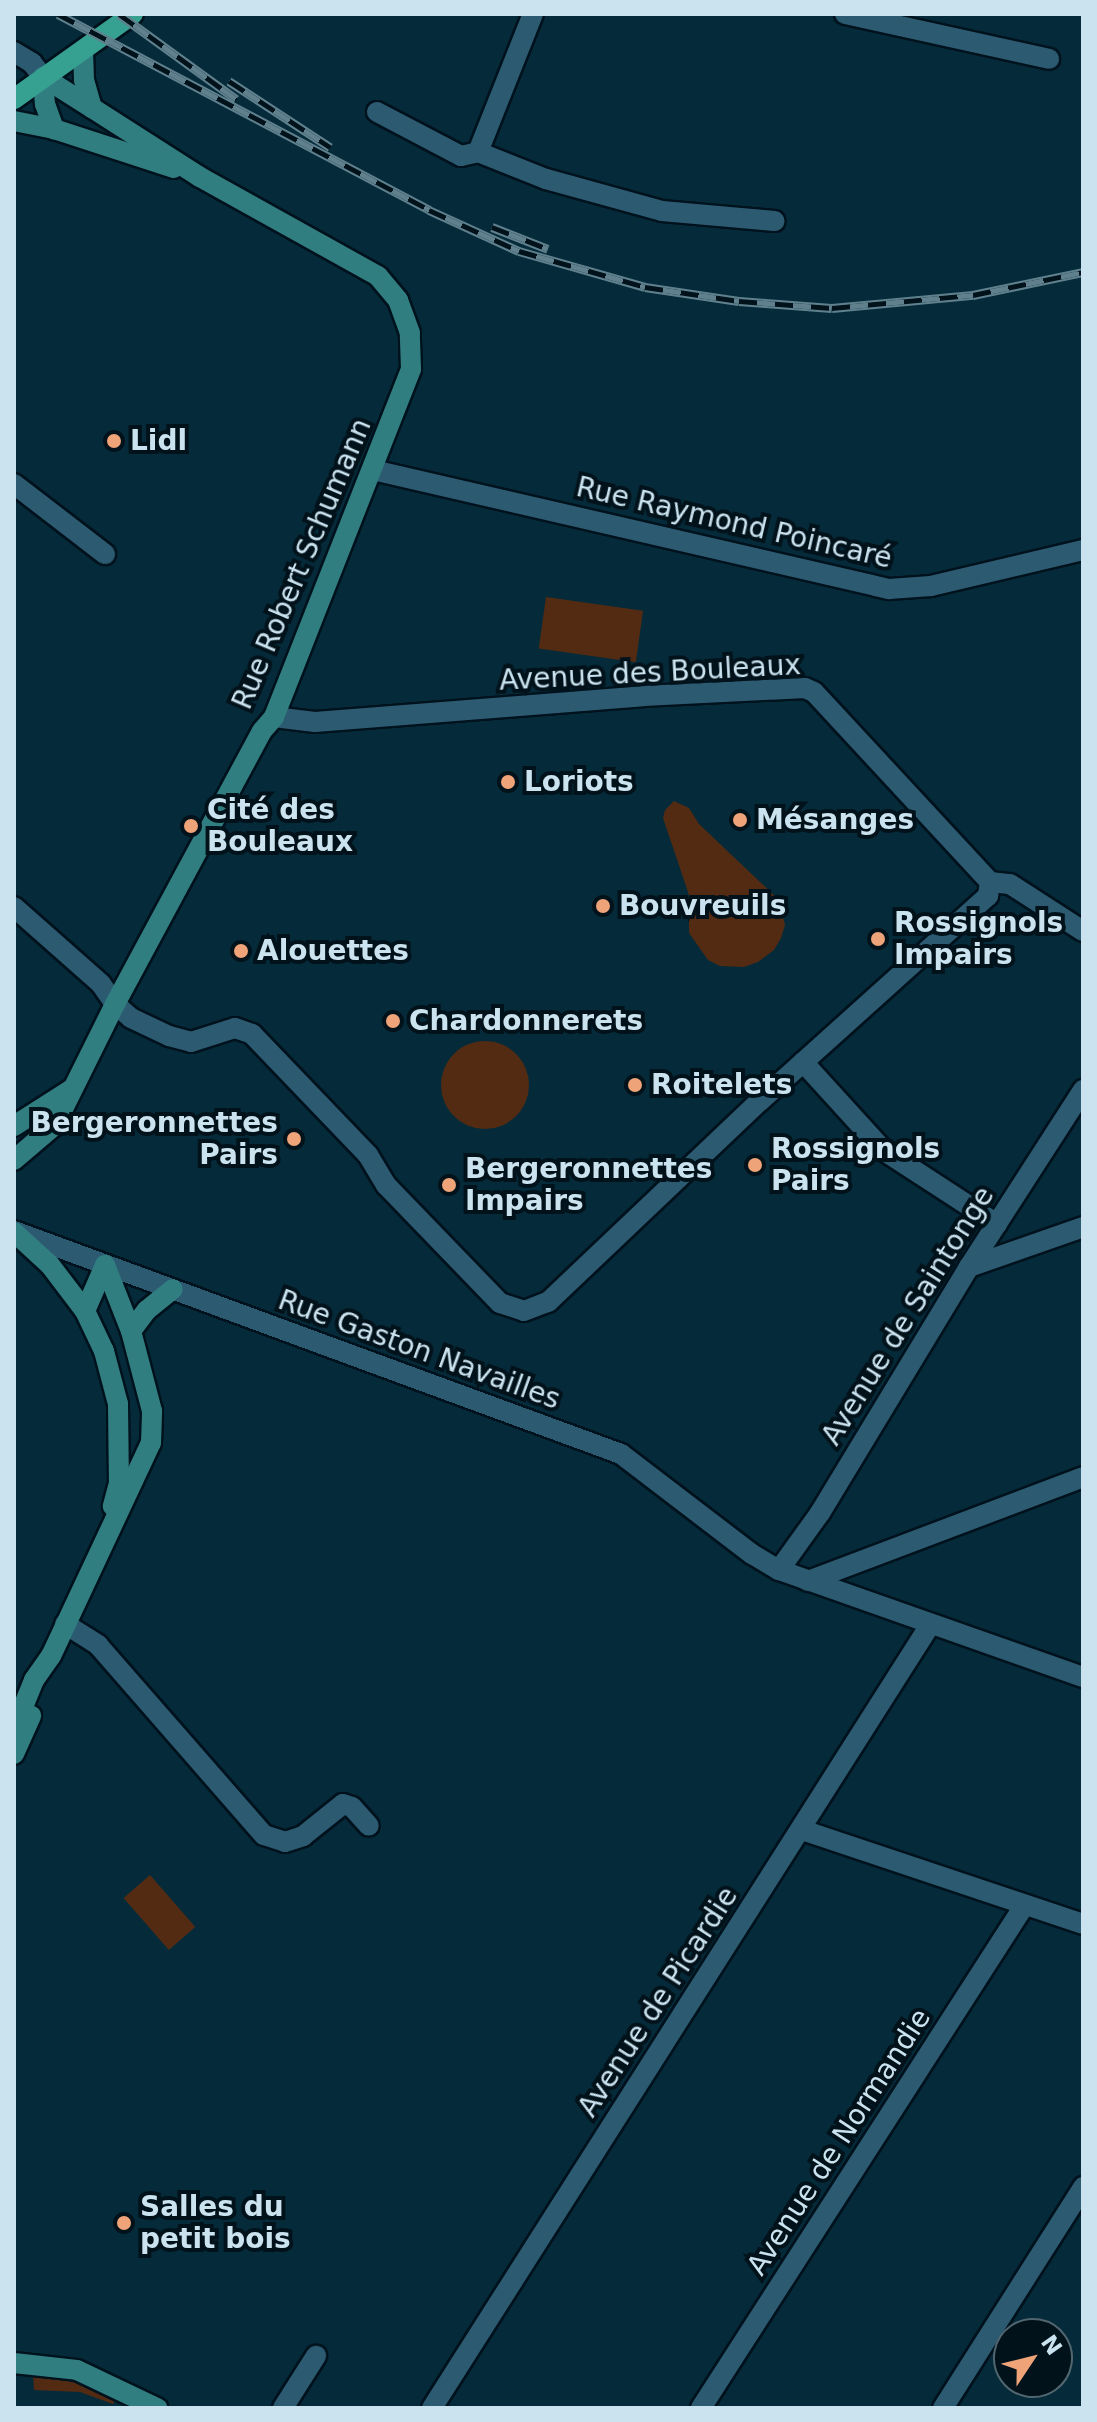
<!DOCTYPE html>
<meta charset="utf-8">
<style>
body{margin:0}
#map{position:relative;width:1097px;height:2422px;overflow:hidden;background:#052b3a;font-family:"DejaVu Sans",sans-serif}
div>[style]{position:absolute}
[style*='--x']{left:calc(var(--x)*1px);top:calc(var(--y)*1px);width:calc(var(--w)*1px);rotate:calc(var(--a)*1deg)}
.green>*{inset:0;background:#532b12;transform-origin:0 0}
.round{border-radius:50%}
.roads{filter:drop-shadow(2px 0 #00121d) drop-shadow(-2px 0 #00121d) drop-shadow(0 2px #00121d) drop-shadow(0 -2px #00121d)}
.street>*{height:20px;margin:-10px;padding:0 10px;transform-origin:10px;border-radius:10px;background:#2c5b71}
.secondary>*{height:20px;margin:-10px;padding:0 10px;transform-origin:10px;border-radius:10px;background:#317e81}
.primary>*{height:20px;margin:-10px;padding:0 10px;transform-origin:10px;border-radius:10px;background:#37a191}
.rail>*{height:9px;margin-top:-4.5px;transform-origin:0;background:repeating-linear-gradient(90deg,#01121b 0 18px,#60808d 0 36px);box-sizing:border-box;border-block:2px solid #60808d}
.dots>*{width:22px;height:22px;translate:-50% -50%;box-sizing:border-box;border:4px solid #01121b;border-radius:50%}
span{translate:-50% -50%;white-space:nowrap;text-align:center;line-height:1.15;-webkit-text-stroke:8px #01121b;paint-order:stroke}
.poi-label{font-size:28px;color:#cbe3ef;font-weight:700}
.left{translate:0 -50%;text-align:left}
.right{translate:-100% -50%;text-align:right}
.street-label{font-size:28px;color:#cbe3ef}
.frame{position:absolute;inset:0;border:16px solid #cbe3ef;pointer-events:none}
.north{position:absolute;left:993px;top:2318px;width:80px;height:80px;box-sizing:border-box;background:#01121b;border:2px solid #526670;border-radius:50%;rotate:55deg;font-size:22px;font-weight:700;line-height:32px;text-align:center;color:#cbe3ef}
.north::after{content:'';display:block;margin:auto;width:28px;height:36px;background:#efa378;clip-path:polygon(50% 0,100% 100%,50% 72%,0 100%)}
</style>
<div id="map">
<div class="green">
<i style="left:546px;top:597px;width:98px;height:52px;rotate:8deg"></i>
<i style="clip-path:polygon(674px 801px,689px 808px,699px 824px,778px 899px,785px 925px,781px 938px,774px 950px,758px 962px,744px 967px,720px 966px,708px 960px,689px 933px,689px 895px,663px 818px,665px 810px)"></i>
<i class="round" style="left:441px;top:1041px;width:88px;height:88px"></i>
<i style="left:150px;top:1875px;width:69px;height:35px;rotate:49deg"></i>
<i style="clip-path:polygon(33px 2375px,83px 2384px,116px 2399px,113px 2404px,80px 2392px,34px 2390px)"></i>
</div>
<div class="roads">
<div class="street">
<i style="--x:845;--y:14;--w:209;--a:12.4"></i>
<i style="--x:14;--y:52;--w:21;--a:31"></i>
<i style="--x:32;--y:63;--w:18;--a:52"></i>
<i style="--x:377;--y:112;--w:95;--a:27.6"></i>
<i style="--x:461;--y:156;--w:17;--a:-13"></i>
<i style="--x:478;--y:152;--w:149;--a:-68.3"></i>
<i style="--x:478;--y:152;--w:73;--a:21.7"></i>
<i style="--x:546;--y:179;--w:120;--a:15.4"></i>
<i style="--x:662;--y:211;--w:113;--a:5.1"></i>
<i style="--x:373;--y:470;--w:530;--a:12.99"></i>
<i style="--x:889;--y:589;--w:42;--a:-4.1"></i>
<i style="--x:931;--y:586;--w:156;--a:-13.3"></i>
<i style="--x:14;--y:484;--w:115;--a:37.6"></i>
<i style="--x:274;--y:717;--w:41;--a:7"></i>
<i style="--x:315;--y:722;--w:329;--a:-4.5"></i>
<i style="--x:643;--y:696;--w:162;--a:-2.8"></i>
<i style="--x:805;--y:688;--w:10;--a:24"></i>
<i style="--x:814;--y:692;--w:259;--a:47.2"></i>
<i style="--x:990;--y:882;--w:20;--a:6"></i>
<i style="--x:1010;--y:884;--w:87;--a:32.8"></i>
<i style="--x:14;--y:907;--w:116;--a:41.5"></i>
<i style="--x:101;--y:984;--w:24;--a:55"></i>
<i style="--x:115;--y:1004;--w:21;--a:41"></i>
<i style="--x:131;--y:1018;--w:42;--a:25.3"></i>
<i style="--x:169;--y:1036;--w:23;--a:15"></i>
<i style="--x:191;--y:1042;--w:46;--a:-17.7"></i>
<i style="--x:235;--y:1028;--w:18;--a:19"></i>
<i style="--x:252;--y:1034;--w:168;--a:46.2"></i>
<i style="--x:368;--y:1155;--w:35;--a:59"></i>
<i style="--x:386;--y:1185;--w:164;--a:46"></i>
<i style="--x:500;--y:1303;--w:25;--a:18"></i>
<i style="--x:524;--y:1311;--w:26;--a:-21"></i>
<i style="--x:548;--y:1302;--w:292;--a:-43.5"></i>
<i style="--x:760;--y:1101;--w:307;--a:-42"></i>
<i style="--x:988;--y:896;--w:14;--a:-82"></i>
<i style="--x:803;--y:1062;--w:119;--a:47.7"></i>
<i style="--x:883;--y:1150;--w:136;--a:33"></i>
<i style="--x:14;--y:1231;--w:647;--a:20.17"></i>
<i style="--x:621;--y:1454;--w:165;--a:37.4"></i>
<i style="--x:752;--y:1554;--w:31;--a:31"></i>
<i style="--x:779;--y:1570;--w:322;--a:19.4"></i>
<i style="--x:969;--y:1267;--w:121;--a:-19.3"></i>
<i style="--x:779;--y:1570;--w:70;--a:-54.3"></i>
<i style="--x:820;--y:1513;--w:288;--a:-58.8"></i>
<i style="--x:969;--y:1267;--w:211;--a:-57.2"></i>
<i style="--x:808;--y:1581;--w:294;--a:-20.7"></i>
<i style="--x:65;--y:1624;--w:39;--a:32"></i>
<i style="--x:98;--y:1645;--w:252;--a:48.9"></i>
<i style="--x:264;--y:1835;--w:22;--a:18"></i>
<i style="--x:285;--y:1842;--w:19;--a:-18"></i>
<i style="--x:303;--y:1836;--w:51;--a:-38.7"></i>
<i style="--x:343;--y:1804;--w:9;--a:18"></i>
<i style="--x:352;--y:1807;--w:25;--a:48"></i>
<i style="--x:802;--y:1830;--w:296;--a:18.5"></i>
<i style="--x:283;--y:2408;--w:62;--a:-57.6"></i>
<i style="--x:432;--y:2408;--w:928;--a:-57.54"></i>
<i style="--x:701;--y:2408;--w:597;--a:-57.24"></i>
<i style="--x:943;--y:2408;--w:262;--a:-57.6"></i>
</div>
<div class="secondary">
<i style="--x:43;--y:77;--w:27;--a:86"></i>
<i style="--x:45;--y:104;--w:27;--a:70"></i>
<i style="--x:54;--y:129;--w:126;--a:18"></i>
<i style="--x:43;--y:77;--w:58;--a:32.3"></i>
<i style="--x:14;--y:121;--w:41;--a:11.3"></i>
<i style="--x:14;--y:1126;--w:67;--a:-32.7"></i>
<i style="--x:14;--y:1160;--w:54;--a:-40.5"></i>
<i style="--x:55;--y:1125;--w:135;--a:-63.6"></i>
<i style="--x:115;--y:1004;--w:310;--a:-61.7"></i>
<i style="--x:262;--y:731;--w:18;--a:-49"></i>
<i style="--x:274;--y:717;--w:374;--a:-68.5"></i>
<i style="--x:411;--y:369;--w:36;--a:-92"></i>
<i style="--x:410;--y:333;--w:35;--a:-110"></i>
<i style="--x:398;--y:300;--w:31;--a:-130"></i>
<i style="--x:378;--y:276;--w:204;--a:-150.9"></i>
<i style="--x:200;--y:177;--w:128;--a:-147.4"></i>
<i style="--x:92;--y:108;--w:29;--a:-106"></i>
<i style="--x:84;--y:80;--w:28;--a:-92"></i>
<i style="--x:14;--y:1232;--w:49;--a:42.5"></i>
<i style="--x:50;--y:1265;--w:58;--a:52.7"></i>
<i style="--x:85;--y:1311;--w:44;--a:64.6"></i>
<i style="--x:104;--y:1351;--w:55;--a:75.2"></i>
<i style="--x:118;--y:1404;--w:79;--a:89.3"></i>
<i style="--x:119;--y:1483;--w:24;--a:105"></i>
<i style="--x:85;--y:1311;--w:50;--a:-66.5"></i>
<i style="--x:131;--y:1331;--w:26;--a:-53"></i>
<i style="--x:147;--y:1310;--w:33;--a:-39"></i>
<i style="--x:14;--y:1729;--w:53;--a:-67.8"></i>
<i style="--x:34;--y:1680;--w:29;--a:-55"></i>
<i style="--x:51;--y:1656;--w:235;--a:-64.9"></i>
<i style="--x:151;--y:1443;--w:32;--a:-88"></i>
<i style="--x:152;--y:1411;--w:83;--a:-104.7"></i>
<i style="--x:131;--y:1331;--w:71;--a:-111.5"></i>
<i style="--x:14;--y:1754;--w:42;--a:-65.9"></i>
<i style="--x:14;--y:2363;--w:63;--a:6.3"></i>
<i style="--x:77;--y:2370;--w:89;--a:25.4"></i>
</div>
<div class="primary">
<i style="--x:14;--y:99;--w:146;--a:-35.5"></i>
</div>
</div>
<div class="rail">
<i style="--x:58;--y:14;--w:420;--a:27.8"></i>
<i style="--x:429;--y:210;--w:99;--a:24.5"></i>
<i style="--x:519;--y:251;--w:131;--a:15.9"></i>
<i style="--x:645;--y:287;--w:95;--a:8.5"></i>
<i style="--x:739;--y:301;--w:93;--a:4.3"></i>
<i style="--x:832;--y:308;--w:142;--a:-5.3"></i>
<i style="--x:973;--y:295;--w:112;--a:-11.8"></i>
<i style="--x:119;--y:14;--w:145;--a:36"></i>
<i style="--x:229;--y:81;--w:121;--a:33.2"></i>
<i style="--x:492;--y:227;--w:60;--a:21.4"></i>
</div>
<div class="dots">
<i style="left:114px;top:441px;background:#efa378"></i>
<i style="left:508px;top:782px;background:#efa378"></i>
<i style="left:740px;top:820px;background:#efa378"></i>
<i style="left:191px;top:826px;background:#efa378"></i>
<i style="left:603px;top:906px;background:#efa378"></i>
<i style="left:878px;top:939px;background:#efa378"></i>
<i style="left:241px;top:951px;background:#efa378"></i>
<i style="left:393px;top:1021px;background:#efa378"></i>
<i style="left:635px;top:1085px;background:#efa378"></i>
<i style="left:294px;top:1139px;background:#efa378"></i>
<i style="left:755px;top:1165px;background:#efa378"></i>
<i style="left:449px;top:1185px;background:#efa378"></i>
<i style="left:124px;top:2223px;background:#efa378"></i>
</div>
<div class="poi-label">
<span class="left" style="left:130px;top:441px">Lidl</span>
<span class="left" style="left:524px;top:782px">Loriots</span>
<span class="left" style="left:207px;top:826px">Cité des<br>Bouleaux</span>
<span class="left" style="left:756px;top:820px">Mésanges</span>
<span class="left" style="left:619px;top:906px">Bouvreuils</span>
<span class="left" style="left:894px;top:939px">Rossignols<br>Impairs</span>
<span class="left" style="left:257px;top:951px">Alouettes</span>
<span class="left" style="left:409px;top:1021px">Chardonnerets</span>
<span class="left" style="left:651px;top:1085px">Roitelets</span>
<span class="right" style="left:278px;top:1139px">Bergeronnettes<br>Pairs</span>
<span class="left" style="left:771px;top:1165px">Rossignols<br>Pairs</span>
<span class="left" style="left:465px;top:1185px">Bergeronnettes<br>Impairs</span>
<span class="left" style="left:140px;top:2223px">Salles du<br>petit bois</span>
</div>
<div class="street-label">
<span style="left:734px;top:523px;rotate:13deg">Rue Raymond Poincaré</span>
<span style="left:302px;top:564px;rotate:-67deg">Rue Robert Schumann</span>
<span style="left:650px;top:673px;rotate:-3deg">Avenue des Bouleaux</span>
<span style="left:908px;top:1316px;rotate:-58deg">Avenue de Saintonge</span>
<span style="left:419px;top:1350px;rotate:20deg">Rue Gaston Navailles</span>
<span style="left:658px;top:2002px;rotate:-57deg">Avenue de Picardie</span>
<span style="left:839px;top:2142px;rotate:-57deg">Avenue de Normandie</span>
</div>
<div class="frame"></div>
<div class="north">N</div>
</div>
